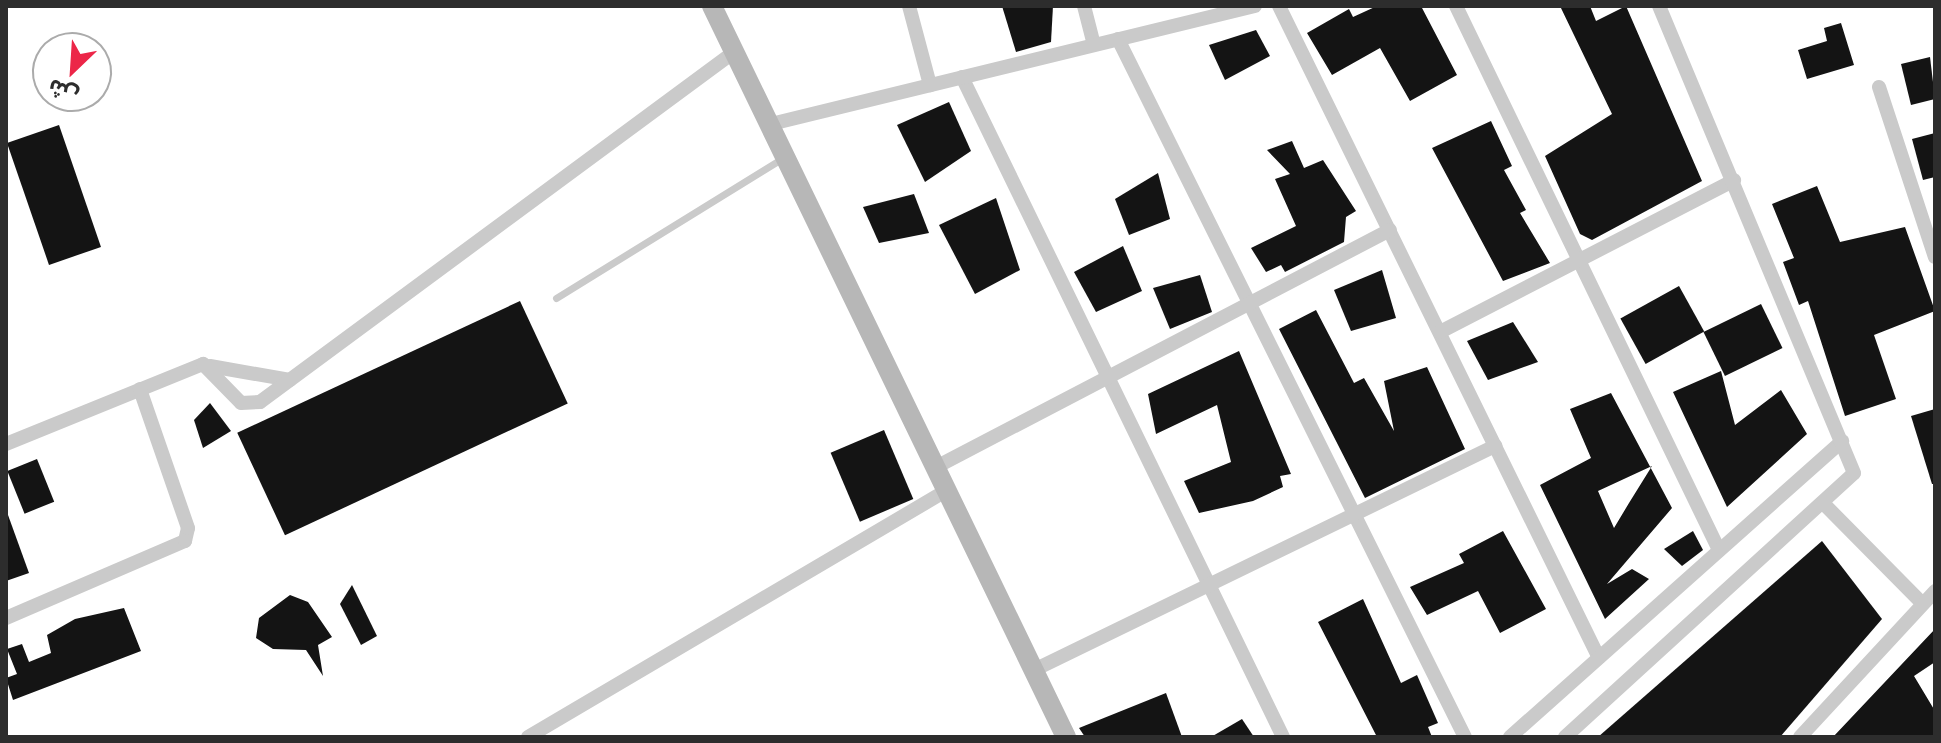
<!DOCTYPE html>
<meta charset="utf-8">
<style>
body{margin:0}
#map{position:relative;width:1941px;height:743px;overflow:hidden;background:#fff;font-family:"PT Sans","Noto Sans Arabic",sans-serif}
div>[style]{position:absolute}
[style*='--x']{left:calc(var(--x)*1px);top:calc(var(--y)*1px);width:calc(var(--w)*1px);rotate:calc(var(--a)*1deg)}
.building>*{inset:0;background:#141414;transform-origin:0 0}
.service>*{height:7px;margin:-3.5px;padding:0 3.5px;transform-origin:3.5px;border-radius:3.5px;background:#cacaca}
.minor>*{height:14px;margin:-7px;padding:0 7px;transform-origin:7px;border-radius:7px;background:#cacaca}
.secondary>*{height:20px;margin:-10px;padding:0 10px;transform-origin:10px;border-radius:10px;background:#b7b7b7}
span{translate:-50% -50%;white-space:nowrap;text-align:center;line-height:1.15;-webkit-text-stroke:8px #fff;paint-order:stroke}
.frame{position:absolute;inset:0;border:8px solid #2d2d2d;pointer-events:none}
.north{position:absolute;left:32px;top:32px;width:80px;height:80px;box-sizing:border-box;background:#fff;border:2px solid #ababab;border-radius:50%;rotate:205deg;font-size:22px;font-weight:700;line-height:32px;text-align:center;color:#2d2d2d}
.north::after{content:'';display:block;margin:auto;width:28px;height:36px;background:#ec2648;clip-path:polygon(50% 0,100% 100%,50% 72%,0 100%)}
</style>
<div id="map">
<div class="building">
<i style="clip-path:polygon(1002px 6px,1053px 6px,1051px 42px,1016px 52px)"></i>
<i style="clip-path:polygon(1377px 6px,1421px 6px,1457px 75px,1410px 101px,1380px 48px,1332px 75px,1307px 33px,1349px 9px,1353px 17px)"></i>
<i style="clip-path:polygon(1560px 6px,1590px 6px,1596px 21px,1626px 6px,1702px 181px,1592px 240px,1580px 234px,1545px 156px,1612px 114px)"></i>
<i style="clip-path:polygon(1841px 23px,1854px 65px,1807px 79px,1798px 50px,1827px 41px,1824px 28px)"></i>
<i style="clip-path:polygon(1256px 30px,1270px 56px,1225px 80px,1209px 45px)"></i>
<i style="clip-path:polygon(1930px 57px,1935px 99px,1911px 105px,1901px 64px)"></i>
<i style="clip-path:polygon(949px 102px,971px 151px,925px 182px,897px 125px)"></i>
<i style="clip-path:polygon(1491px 121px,1512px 166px,1504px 170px,1526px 210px,1520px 213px,1550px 263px,1503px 281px,1432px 148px)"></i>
<i style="left:59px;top:125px;width:129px;height:55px;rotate:71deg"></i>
<i style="clip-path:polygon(1935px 133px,1935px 177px,1923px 180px,1912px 139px)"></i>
<i style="clip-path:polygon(1292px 141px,1304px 168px,1323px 160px,1356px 211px,1346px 217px,1344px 242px,1285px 272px,1281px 265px,1266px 272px,1251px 248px,1296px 226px,1275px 179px,1290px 174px,1267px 150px)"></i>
<i style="clip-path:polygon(1158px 173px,1170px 219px,1129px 235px,1115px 199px)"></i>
<i style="clip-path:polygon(1817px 186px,1840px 242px,1905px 227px,1935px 311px,1874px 335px,1896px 399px,1845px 416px,1808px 301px,1799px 305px,1783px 262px,1794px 258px,1772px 204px)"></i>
<i style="clip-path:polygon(914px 194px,929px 233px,879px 243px,863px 207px)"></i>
<i style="clip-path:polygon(996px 198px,1020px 270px,975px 294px,939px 225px)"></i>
<i style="clip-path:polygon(1123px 246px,1142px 291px,1096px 312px,1074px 272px)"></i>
<i style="clip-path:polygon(1382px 270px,1396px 318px,1351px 331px,1334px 290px)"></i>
<i style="clip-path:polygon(1200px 275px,1212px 312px,1170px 329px,1153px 288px)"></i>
<i style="left:1679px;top:286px;width:52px;height:67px;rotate:61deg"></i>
<i style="left:520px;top:301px;width:113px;height:312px;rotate:65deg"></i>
<i style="left:1761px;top:304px;width:49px;height:64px;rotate:64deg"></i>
<i style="clip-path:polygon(1316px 310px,1354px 383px,1364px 378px,1394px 431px,1384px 381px,1427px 367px,1465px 449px,1365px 498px,1279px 329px)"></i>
<i style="clip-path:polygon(1513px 322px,1538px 362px,1488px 380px,1467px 341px)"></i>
<i style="clip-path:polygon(1239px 351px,1291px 474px,1280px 476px,1283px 487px,1253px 501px,1199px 513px,1184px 481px,1231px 462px,1217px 405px,1156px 434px,1148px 394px)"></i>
<i style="clip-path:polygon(1721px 371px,1735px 425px,1781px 390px,1807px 434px,1727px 507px,1673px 392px)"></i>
<i style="clip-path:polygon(evenodd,1611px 393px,1672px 508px,1607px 584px,1632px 569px,1649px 579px,1605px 619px,1540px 485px,1591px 458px,1570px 409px,1611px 393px,1652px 466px,1629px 503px,1614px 528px,1598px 491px,1652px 466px)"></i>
<i style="clip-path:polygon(210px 403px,231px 431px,203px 448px,194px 420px)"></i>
<i style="clip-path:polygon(1935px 409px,1935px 484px,1932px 484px,1911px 416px)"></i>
<i style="left:884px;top:430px;width:75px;height:58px;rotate:67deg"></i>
<i style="left:37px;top:459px;width:46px;height:32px;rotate:68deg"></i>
<i style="clip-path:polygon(8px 515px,29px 573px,6px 581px,6px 516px)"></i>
<i style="clip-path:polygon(1503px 531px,1546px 609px,1500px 633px,1478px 591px,1427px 615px,1410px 587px,1464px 563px,1459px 554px)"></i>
<i style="clip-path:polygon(1693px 531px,1703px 550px,1682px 566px,1664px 549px)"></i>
<i style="clip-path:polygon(1822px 541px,1882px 619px,1780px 737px,1598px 737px)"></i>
<i style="clip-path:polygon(352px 585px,377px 636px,361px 645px,340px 604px)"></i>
<i style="clip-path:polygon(290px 595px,308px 602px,332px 637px,318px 645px,323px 676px,306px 650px,273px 649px,256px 638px,259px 618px)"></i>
<i style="clip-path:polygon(1363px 599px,1401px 683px,1417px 675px,1438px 723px,1428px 727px,1432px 737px,1377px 737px,1318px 622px)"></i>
<i style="clip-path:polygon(124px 608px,141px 651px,13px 700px,6px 678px,17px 674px,7px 649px,22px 644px,29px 662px,51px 653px,47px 635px,75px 619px)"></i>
<i style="clip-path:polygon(1935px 629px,1935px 662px,1914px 676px,1935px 711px,1935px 737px,1833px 737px)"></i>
<i style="clip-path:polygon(1166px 693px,1182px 737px,1085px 737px,1079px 728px)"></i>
<i style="clip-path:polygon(1242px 719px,1254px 737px,1211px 737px)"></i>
</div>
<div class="service">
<i style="--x:556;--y:298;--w:268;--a:-31.7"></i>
</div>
<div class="minor">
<i style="--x:909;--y:6;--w:82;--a:75.1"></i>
<i style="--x:1084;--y:6;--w:40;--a:75.6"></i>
<i style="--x:1279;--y:6;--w:726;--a:63.86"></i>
<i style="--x:1456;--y:6;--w:604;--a:64.2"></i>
<i style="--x:1118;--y:39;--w:779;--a:63.57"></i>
<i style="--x:962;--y:77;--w:734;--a:64.06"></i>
<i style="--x:1879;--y:87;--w:179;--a:71.8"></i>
<i style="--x:771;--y:124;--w:498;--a:-13.7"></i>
<i style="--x:1440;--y:332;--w:331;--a:-27.3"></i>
<i style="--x:210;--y:366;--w:81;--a:9.9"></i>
<i style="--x:6;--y:444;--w:213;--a:-22.1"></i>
<i style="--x:203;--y:364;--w:54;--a:45.7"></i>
<i style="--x:241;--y:403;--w:19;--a:-3"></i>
<i style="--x:260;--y:402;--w:589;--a:-36.44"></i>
<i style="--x:936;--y:467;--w:512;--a:-27.57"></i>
<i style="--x:1823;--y:503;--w:139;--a:45.3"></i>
<i style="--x:6;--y:618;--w:195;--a:-23.3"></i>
<i style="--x:185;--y:541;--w:13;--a:-77"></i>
<i style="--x:188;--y:528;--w:147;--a:-109.1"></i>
<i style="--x:1034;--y:670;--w:513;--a:-25.92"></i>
<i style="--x:528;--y:737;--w:486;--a:-30.5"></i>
<i style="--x:1510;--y:737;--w:445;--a:-41.7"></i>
<i style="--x:1565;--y:737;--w:391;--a:-42.4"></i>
<i style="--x:1854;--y:473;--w:506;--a:-112.66"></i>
<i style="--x:1800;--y:737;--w:199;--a:-47.2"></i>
</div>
<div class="secondary">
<i style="--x:712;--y:6;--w:812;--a:64.16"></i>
</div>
<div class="frame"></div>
<div class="north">ش</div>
</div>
